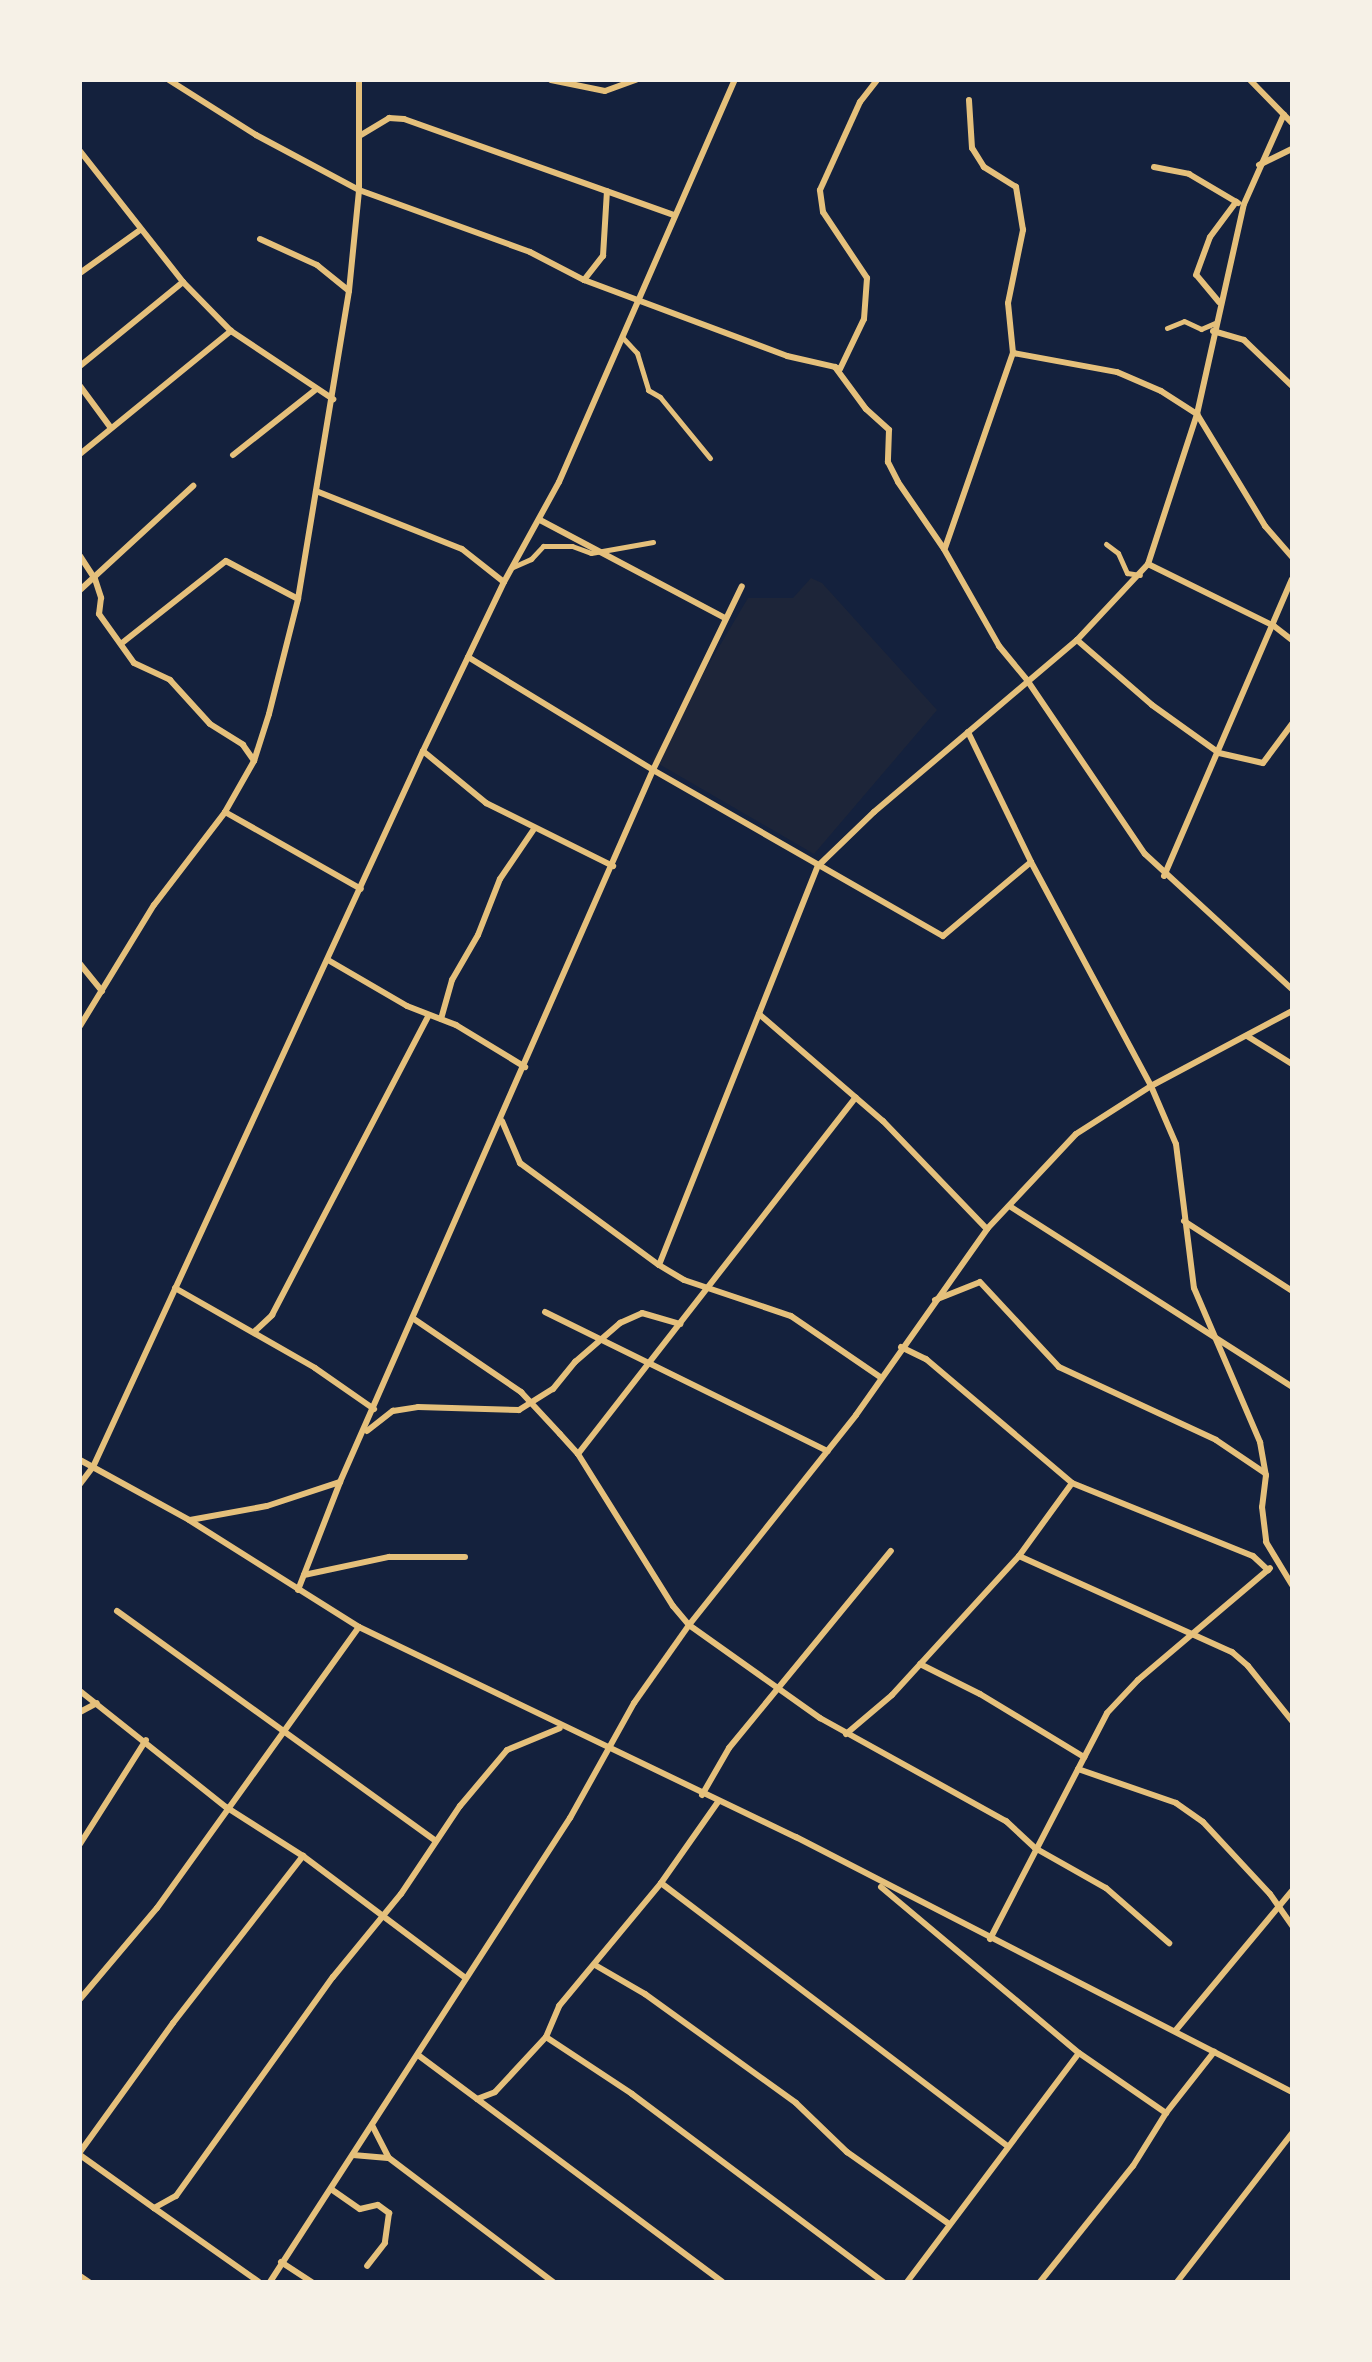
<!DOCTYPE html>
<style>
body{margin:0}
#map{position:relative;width:1372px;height:2362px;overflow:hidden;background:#14213d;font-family:Bitter,serif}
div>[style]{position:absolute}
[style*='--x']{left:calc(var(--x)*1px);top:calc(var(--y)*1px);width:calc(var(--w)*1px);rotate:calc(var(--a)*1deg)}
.green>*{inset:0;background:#1d2539}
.pedestrian>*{height:5px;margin:-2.5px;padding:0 2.5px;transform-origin:2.5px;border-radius:2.5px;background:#e5c07b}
.minor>*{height:6px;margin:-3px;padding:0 3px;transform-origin:3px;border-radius:3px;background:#e5c07b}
span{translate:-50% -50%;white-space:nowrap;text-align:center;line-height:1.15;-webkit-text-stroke:10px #f6f1e7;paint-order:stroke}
.frame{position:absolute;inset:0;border:82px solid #f6f1e7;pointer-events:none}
</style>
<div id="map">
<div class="green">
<i style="clip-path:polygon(811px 578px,822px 583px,937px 710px,814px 854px,652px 760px,748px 598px,793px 598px)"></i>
</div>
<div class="pedestrian">
<i style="--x:1167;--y:328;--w:18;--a:-22"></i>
<i style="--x:1184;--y:321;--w:19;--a:25"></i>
<i style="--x:1201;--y:329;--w:15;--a:-23"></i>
<i style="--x:623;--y:338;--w:21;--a:47"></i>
<i style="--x:637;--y:353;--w:39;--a:73"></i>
<i style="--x:648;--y:390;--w:14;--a:30"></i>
<i style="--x:660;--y:397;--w:79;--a:50.7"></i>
<i style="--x:1106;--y:544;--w:15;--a:37"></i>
<i style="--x:1118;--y:553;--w:22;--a:66"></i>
<i style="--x:1127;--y:573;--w:13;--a:9"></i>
<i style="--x:513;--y:567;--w:20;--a:-24"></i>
<i style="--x:531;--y:559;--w:18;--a:-47"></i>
<i style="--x:543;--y:546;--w:29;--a:0"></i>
<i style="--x:572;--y:546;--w:20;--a:20"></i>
<i style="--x:591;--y:553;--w:63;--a:-10.1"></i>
</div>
<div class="minor">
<i style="--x:169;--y:80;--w:103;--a:32.3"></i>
<i style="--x:256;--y:135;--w:117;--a:28.1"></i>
<i style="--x:359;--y:190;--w:182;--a:19.9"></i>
<i style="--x:530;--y:252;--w:61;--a:27.4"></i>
<i style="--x:584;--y:280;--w:217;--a:20.5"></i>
<i style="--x:787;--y:356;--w:49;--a:12.9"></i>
<i style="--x:835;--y:367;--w:52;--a:53.6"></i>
<i style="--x:866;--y:409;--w:31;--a:42"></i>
<i style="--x:889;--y:430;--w:32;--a:92"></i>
<i style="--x:888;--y:462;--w:22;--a:63"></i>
<i style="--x:898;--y:482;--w:81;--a:55.5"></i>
<i style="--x:944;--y:549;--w:112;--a:60.4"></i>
<i style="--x:999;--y:646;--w:44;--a:50.5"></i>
<i style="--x:1027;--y:680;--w:210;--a:55.9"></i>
<i style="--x:1145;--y:854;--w:200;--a:42.6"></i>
<i style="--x:551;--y:80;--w:55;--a:11.5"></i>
<i style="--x:605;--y:91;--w:33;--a:-20"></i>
<i style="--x:1250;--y:80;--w:60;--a:45.7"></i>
<i style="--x:361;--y:135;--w:33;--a:-31"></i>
<i style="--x:389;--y:118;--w:15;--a:4"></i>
<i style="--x:404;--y:119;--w:286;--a:19.6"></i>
<i style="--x:80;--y:151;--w:167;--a:51.8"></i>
<i style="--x:183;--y:282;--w:69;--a:45.6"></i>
<i style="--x:231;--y:331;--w:123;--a:33.7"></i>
<i style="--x:1259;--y:165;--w:37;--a:-26"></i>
<i style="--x:1154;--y:167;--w:36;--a:11"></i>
<i style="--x:1189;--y:174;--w:57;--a:30.6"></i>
<i style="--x:260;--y:239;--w:63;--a:24.5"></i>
<i style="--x:317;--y:265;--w:40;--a:39"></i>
<i style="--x:80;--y:273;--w:74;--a:-35.6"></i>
<i style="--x:584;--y:280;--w:31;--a:-52"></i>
<i style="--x:603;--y:256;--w:65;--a:-86.5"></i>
<i style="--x:1219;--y:302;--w:35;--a:-130"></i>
<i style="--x:1196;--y:275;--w:40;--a:-69.8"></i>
<i style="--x:1210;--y:237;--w:44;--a:-53.4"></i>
<i style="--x:1213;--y:331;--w:32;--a:16"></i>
<i style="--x:1244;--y:340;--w:66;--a:43.8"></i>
<i style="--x:1013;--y:353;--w:106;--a:10.4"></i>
<i style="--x:1117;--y:372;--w:48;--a:23.4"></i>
<i style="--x:1161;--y:391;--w:43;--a:32.6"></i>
<i style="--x:1197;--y:414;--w:131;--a:58.7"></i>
<i style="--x:1265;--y:526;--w:41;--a:48.9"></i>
<i style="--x:80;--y:366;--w:133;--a:-39.2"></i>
<i style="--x:835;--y:367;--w:5;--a:22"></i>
<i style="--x:840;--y:369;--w:55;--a:-64.4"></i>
<i style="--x:864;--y:319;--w:41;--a:-85.8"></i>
<i style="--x:867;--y:278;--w:79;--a:-123.7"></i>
<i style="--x:823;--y:212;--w:22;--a:-98"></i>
<i style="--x:820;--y:190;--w:97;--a:-65.6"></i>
<i style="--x:860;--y:102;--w:28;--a:-52"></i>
<i style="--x:80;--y:386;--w:52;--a:53.6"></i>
<i style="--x:80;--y:454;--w:195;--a:-39.2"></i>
<i style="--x:233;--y:455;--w:105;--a:-38.4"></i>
<i style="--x:316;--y:491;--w:157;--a:21.7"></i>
<i style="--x:462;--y:549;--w:53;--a:38.2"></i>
<i style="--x:540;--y:520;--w:209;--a:27.9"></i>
<i style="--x:945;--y:548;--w:207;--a:-70.8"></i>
<i style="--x:1013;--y:353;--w:50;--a:-95.7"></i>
<i style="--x:1008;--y:303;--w:75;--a:-78.4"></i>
<i style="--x:1023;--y:230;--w:44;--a:-99.2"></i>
<i style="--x:1016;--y:187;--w:38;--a:-148"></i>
<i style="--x:984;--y:167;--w:22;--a:-122"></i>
<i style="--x:972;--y:148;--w:48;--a:-93.6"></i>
<i style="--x:80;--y:556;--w:27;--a:57"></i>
<i style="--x:95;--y:579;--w:20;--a:72"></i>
<i style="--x:101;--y:598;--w:16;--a:97"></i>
<i style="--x:99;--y:614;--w:60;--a:54.5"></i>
<i style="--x:134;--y:663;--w:40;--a:25"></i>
<i style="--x:170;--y:680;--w:59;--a:47.7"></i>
<i style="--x:210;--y:724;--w:39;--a:32"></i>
<i style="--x:243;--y:745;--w:19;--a:55"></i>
<i style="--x:1148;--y:564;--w:140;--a:26.2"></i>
<i style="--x:1274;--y:626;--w:23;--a:38"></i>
<i style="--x:80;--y:590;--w:154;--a:-42.6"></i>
<i style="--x:1077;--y:640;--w:99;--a:40.9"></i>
<i style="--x:1152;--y:705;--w:82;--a:35.6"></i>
<i style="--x:1219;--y:753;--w:45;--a:12.8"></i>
<i style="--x:1263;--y:763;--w:49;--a:-53.4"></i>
<i style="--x:122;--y:643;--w:132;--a:-38.3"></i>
<i style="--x:226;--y:561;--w:81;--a:27.8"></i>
<i style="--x:468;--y:657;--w:217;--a:31.4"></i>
<i style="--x:653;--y:770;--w:334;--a:29.8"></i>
<i style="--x:943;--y:936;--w:115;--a:-40.1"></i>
<i style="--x:968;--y:732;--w:144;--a:64.1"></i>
<i style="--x:1031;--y:862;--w:254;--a:61.8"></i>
<i style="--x:1151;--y:1086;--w:63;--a:66.7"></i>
<i style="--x:1176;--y:1144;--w:145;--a:82.9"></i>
<i style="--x:1194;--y:1288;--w:168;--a:66.8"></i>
<i style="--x:1260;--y:1442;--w:34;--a:80"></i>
<i style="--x:1266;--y:1475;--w:32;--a:97"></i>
<i style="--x:1262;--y:1507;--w:35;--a:83"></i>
<i style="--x:1266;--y:1542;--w:50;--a:58.8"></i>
<i style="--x:423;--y:751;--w:82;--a:39.5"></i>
<i style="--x:486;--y:803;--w:142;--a:26.4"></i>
<i style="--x:225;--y:812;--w:156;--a:29.5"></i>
<i style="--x:1164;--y:876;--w:323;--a:-66.7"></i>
<i style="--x:328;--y:960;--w:91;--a:30.2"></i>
<i style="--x:407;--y:1006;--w:53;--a:21.2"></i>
<i style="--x:456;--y:1025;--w:81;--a:31.3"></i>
<i style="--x:80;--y:964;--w:35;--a:51"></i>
<i style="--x:759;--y:1014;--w:164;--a:40.8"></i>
<i style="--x:883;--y:1121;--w:150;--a:46.1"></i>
<i style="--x:441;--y:1019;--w:41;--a:-74.2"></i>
<i style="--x:452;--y:980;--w:52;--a:-60"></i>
<i style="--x:478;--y:935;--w:60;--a:-68.6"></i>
<i style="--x:500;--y:879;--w:60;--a:-55.8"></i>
<i style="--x:80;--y:1026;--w:142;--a:-58.6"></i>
<i style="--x:154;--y:905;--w:117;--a:-52.6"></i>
<i style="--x:225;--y:812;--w:59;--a:-60.4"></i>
<i style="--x:254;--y:761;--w:49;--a:-72.3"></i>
<i style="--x:269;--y:714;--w:119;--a:-75.8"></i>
<i style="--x:298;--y:599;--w:312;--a:-80.6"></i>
<i style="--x:349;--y:291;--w:101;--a:-84.3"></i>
<i style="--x:359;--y:190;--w:110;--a:-90"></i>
<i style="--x:1247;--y:1036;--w:53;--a:31.9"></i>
<i style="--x:502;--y:1121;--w:46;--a:66.8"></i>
<i style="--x:520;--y:1163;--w:172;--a:36.3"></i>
<i style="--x:659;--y:1265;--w:29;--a:31"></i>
<i style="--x:684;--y:1280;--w:113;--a:18.6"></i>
<i style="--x:791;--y:1316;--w:108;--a:34.4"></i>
<i style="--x:1011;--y:1207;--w:334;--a:32.6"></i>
<i style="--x:1184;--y:1221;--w:129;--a:32.9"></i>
<i style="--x:659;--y:1265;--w:430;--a:-68.3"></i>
<i style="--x:818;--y:866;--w:78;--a:-44"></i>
<i style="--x:874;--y:812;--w:266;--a:-40.3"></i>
<i style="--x:1077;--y:640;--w:104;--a:-46.9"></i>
<i style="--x:1148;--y:564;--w:158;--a:-71.9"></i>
<i style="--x:1197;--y:414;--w:215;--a:-77.4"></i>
<i style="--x:1244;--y:204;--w:98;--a:-66"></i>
<i style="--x:175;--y:1288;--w:161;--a:29.7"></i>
<i style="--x:315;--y:1368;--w:72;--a:34.8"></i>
<i style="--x:935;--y:1300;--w:48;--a:-21.8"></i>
<i style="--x:980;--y:1282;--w:116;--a:47.1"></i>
<i style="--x:1059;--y:1367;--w:173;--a:24.9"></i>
<i style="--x:1216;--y:1440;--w:59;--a:34"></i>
<i style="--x:545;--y:1312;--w:315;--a:26.2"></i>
<i style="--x:414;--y:1319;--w:130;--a:34.3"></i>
<i style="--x:521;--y:1392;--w:57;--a:47.1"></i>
<i style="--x:560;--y:1434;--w:27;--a:48"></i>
<i style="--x:578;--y:1454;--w:179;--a:58"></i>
<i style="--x:673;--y:1606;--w:25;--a:50"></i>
<i style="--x:689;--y:1625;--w:161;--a:35.4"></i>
<i style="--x:820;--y:1718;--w:213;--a:29"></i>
<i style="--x:1006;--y:1821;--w:40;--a:43"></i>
<i style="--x:1035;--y:1848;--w:81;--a:29.4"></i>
<i style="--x:1106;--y:1888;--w:84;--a:41.1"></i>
<i style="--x:254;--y:1332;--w:25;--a:-43"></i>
<i style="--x:272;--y:1315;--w:337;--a:-62.4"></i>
<i style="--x:901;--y:1347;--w:28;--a:26"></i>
<i style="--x:926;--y:1359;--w:192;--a:40.3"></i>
<i style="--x:367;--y:1431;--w:33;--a:-38"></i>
<i style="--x:393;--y:1411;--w:25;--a:-9"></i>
<i style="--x:418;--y:1407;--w:101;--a:1.7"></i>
<i style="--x:519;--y:1410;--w:40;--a:-32"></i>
<i style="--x:553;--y:1389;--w:35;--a:-51"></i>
<i style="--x:575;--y:1362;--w:60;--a:-40.9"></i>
<i style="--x:620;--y:1323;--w:24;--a:-24"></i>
<i style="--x:642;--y:1313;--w:40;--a:16"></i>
<i style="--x:578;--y:1454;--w:452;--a:-52.1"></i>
<i style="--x:80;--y:1460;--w:124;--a:28.8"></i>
<i style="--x:189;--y:1520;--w:201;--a:32.2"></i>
<i style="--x:359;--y:1627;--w:485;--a:25.7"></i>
<i style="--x:796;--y:1837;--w:558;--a:27.21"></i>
<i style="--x:80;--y:1484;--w:21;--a:-53"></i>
<i style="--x:93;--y:1467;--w:788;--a:-65.26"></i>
<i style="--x:423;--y:751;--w:187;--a:-64.4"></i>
<i style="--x:504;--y:582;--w:114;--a:-61.2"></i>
<i style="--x:559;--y:482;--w:439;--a:-66.4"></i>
<i style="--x:190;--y:1520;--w:78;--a:-10.3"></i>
<i style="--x:267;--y:1506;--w:77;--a:-18.2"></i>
<i style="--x:1019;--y:1556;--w:234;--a:24.3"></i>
<i style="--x:1232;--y:1652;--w:21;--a:41"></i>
<i style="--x:1248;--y:1666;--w:70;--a:51.3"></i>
<i style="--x:304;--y:1575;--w:87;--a:-12"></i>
<i style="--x:389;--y:1557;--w:76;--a:0"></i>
<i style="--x:298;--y:1590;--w:116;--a:-68.7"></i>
<i style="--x:340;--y:1482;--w:778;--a:-66.27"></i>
<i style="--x:653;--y:770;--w:204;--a:-64.2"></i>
<i style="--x:117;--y:1611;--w:391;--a:35.8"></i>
<i style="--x:920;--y:1664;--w:67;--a:26.6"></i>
<i style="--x:980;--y:1694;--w:122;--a:31.2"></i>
<i style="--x:80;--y:1691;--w:186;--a:38.5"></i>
<i style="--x:226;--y:1807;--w:91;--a:32.5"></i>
<i style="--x:303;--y:1856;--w:201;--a:36.9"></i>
<i style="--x:80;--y:1712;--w:19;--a:-28"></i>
<i style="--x:846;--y:1734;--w:60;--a:-40.3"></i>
<i style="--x:892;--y:1695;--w:188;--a:-47.6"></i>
<i style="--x:1019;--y:1556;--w:90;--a:-54"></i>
<i style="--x:1072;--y:1483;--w:195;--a:22"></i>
<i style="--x:1253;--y:1556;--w:21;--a:43"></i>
<i style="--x:1078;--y:1769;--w:104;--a:19.1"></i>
<i style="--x:1176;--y:1803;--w:33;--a:35"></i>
<i style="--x:1203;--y:1822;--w:98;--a:47.1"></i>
<i style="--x:1270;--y:1894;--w:39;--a:55"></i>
<i style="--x:702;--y:1795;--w:54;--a:-60.1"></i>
<i style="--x:729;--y:1748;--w:255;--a:-50.6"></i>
<i style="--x:80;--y:1844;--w:123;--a:-57.6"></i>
<i style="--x:661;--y:1883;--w:433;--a:37.2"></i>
<i style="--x:881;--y:1887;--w:258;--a:40"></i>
<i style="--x:1079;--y:2053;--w:106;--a:34.6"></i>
<i style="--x:990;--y:1939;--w:254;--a:-62.6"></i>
<i style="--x:1107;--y:1713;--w:45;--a:-46.8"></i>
<i style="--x:1138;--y:1680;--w:173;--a:-40.3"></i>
<i style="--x:595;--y:1965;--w:58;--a:30.1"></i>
<i style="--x:645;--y:1994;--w:186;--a:35.8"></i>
<i style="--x:796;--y:2103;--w:71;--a:43.9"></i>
<i style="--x:847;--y:2152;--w:125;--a:35.2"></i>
<i style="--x:80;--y:1999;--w:119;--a:-49.8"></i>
<i style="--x:157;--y:1908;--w:346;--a:-54.3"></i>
<i style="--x:1176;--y:2030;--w:181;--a:-50.2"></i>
<i style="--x:546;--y:2037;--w:103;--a:33.5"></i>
<i style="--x:632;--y:2094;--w:314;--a:36.8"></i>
<i style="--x:418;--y:2055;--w:379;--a:36.7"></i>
<i style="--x:477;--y:2099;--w:19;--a:-21"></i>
<i style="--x:495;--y:2092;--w:75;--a:-47.2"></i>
<i style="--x:546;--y:2037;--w:34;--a:-67"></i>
<i style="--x:559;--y:2006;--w:160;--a:-50.3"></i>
<i style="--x:661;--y:1883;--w:99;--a:-54.9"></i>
<i style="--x:372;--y:2125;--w:37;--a:63"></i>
<i style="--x:389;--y:2158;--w:206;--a:37.1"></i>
<i style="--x:80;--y:2152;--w:159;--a:-54.2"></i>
<i style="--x:173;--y:2023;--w:212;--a:-52.1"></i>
<i style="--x:80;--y:2155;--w:91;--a:35.6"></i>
<i style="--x:154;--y:2208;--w:25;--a:-29"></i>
<i style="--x:176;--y:2196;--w:269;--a:-54.4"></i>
<i style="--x:333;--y:1977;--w:107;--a:-50.7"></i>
<i style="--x:401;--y:1894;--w:106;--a:-56.2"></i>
<i style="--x:460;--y:1806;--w:73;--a:-50"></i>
<i style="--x:507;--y:1750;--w:57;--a:-22.5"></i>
<i style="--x:353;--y:2155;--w:35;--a:5"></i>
<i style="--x:331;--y:2189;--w:35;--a:35"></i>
<i style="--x:360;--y:2209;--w:18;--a:-13"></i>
<i style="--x:378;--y:2205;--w:14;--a:36"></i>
<i style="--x:389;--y:2213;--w:30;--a:98"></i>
<i style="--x:385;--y:2243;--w:29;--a:128"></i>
<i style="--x:154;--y:2208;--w:128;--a:35.2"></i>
<i style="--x:281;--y:2262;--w:37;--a:33"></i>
<i style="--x:80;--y:2276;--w:11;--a:34"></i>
<i style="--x:270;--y:2282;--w:553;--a:-57.12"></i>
<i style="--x:570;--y:1818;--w:132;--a:-60.9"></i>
<i style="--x:634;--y:1703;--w:95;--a:-54.8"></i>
<i style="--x:689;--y:1625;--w:268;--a:-51.5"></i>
<i style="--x:856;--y:1415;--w:228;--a:-54.8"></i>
<i style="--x:987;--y:1229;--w:130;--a:-46.9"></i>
<i style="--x:1076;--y:1134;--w:89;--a:-32.6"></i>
<i style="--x:1151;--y:1086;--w:160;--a:-28"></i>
<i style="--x:907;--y:2282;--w:286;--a:-53.1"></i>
<i style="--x:1040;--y:2282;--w:149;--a:-51.3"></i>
<i style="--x:1133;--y:2166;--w:62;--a:-58.1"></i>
<i style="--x:1166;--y:2113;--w:78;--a:-51.8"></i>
<i style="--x:1177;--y:2282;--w:188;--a:-52.3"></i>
</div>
<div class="frame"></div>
</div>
